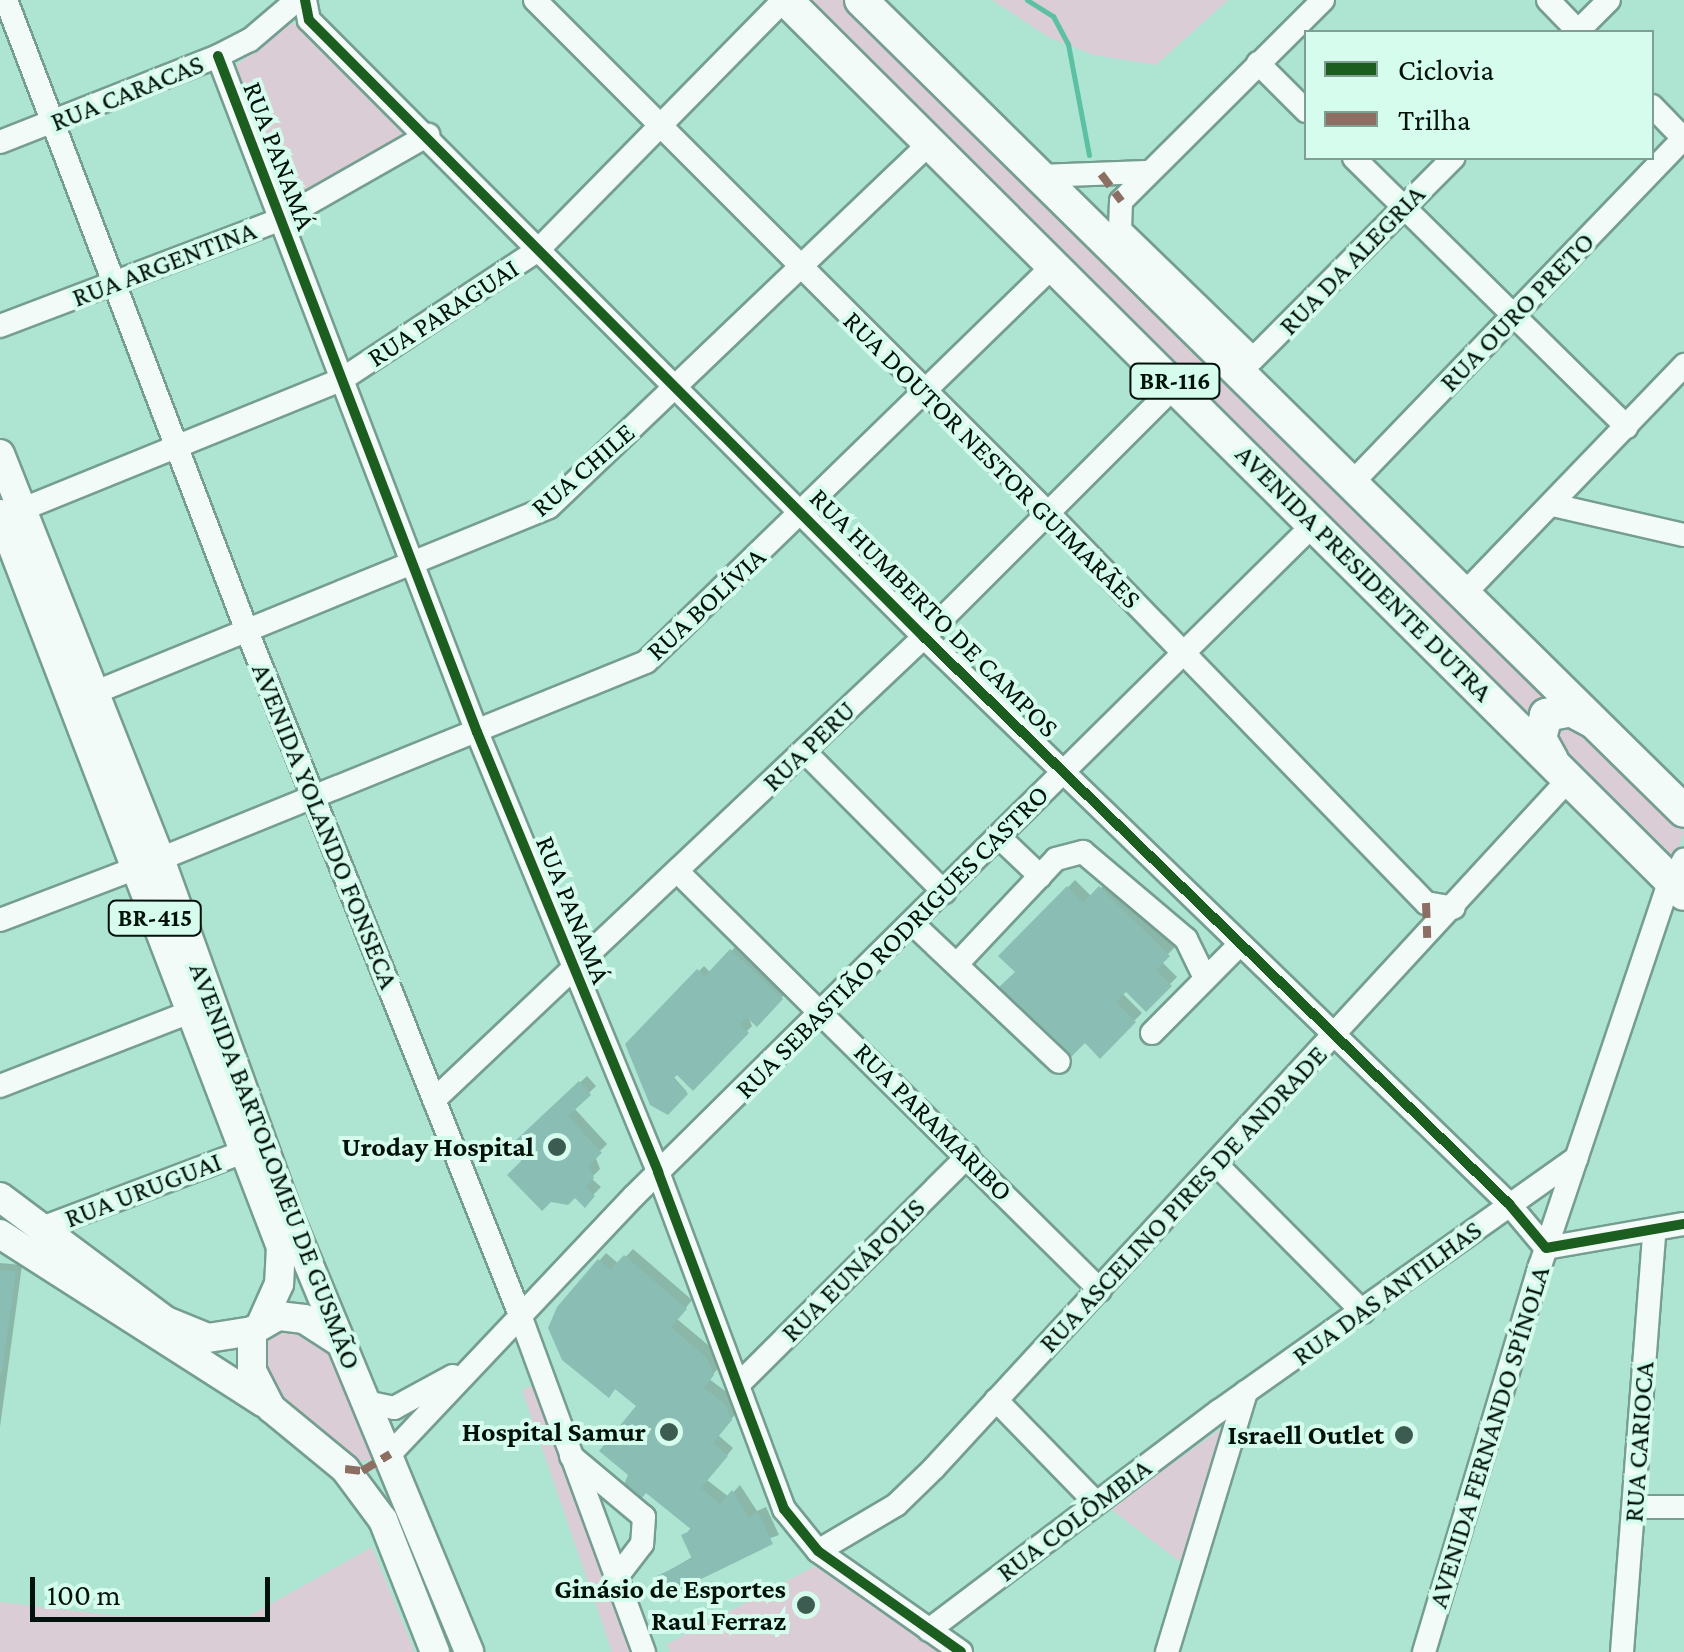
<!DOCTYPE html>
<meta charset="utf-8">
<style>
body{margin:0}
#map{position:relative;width:1684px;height:1652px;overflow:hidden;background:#ade5d2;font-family:"Crimson Pro",serif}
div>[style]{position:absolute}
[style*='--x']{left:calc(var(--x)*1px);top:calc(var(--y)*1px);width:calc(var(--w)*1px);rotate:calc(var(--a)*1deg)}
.green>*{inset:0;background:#dacdd6}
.shadow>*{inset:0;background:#0003}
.stream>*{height:5px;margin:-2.5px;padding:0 2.5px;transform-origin:2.5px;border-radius:2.5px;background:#5cc1a3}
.building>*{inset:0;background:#8abeb4}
.roads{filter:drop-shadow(2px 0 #759e91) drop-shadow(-2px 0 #759e91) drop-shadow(0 2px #759e91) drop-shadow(0 -2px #759e91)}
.minor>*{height:22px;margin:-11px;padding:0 11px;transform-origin:11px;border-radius:11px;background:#f3fbf8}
.major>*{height:28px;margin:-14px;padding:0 14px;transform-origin:14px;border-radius:14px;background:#f3fbf8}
.highway>*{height:32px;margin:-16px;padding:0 16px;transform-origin:16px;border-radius:16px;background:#f3fbf8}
.quiet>*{height:8px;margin-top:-4px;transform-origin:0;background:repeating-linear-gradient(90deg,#8d6e63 0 15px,transparent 0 23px)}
.cycleway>*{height:10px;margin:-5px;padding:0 5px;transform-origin:5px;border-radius:5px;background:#1b5e20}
.dots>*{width:28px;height:28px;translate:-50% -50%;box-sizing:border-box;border:5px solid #d6fced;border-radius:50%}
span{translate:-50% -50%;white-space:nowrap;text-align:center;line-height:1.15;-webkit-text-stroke:8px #d6fced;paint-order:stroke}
.shield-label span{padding:2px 8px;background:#d6fced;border:2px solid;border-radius:8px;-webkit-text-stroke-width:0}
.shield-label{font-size:25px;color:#00120b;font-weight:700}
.street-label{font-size:28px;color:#00120b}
.poi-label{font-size:28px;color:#00120b;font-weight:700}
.right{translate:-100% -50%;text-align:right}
.legend{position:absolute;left:1304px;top:30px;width:350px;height:130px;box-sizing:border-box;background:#d6fced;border:2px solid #809e93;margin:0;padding:12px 18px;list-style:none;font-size:30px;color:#00120b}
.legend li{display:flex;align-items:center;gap:20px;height:50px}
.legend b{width:50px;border:2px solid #809e93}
.scale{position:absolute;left:30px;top:1577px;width:240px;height:45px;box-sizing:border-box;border:5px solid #00120b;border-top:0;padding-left:12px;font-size:30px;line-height:35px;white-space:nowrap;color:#00120b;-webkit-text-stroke:8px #d6fced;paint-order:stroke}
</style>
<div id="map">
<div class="green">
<i style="clip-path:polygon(811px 0,844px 0,1260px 420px,1480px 631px,1564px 698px,1529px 730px)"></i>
<i style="clip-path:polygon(992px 0,1228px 0,1156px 65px,1094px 55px,1050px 38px)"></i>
<i style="clip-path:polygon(289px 24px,300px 25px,413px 135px,286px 206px,234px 67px)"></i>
<i style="clip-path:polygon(1567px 723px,1684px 832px,1675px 858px,1564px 750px,1556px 734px)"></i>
<i style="clip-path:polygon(285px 1324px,316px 1337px,337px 1362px,376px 1453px,371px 1460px,350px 1462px,286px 1410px,261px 1367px,261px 1336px)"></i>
<i style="clip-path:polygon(533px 1385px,634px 1652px,612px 1652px,522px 1390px)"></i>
<i style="clip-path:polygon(1225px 1426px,1183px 1564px,1109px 1508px)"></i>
<i style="clip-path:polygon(372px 1547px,415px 1652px,0 1652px,0 1602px,118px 1616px,249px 1616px)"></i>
<i style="clip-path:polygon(815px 1566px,939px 1652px,670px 1652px,667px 1644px)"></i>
</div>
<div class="shadow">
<i style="clip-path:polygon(1075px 880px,1092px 897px,1108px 881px,1175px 947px,1161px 961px,1177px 977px,1146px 1008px,1126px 988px,1122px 993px,1142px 1013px,1100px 1055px,1002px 956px)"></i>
<i style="clip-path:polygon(737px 945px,787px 992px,757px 1023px,747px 1014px,752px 1026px,693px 1087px,655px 1056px,687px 1092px,668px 1112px,628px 1044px,704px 966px,711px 973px)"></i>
<i style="clip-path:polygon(587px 1076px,596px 1086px,574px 1108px,607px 1144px,595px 1156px,600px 1169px,591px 1178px,601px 1187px,584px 1204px,524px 1162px,517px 1142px)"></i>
<i style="clip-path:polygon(633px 1249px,692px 1300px,677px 1319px,714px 1350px,720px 1366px,709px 1379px,732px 1396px,738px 1411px,718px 1435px,733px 1448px,707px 1480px,729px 1497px,740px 1485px,757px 1511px,766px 1507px,779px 1535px,656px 1578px,694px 1556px,684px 1536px,692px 1527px,631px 1474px,639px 1406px,599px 1261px,606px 1253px,619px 1264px)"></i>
<i style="clip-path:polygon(0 1263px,22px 1265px,0 1427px)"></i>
</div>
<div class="stream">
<i style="--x:1027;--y:0;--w:31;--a:32"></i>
<i style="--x:1053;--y:16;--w:32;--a:62"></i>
<i style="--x:1068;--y:44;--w:113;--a:79.3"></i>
</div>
<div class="building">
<i style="clip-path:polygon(1067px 886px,1083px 903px,1099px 886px,1170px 956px,1156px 970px,1172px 986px,1146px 1012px,1126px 992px,1116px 1002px,1136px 1022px,1100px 1059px,1085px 1043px,1070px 1058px,998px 988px,1015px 972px,998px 956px)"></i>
<i style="clip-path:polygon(730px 949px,783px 999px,757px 1027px,747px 1018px,740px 1024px,749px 1033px,693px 1091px,677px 1075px,673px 1079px,688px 1094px,668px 1115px,650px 1105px,625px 1044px,697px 969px,705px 976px)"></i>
<i style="clip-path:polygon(579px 1081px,591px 1095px,568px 1116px,602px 1153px,589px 1165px,594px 1178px,586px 1187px,595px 1196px,585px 1208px,575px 1198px,568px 1205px,551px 1202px,542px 1211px,507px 1175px,521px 1161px,514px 1142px)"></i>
<i style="clip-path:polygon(624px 1255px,687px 1309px,671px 1327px,707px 1358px,714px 1375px,704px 1388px,725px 1404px,732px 1420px,713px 1443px,728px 1456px,701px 1488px,720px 1504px,732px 1490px,749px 1517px,758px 1512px,773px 1544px,662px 1598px,653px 1578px,692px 1559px,681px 1535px,692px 1530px,646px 1493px,631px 1511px,617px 1500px,628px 1475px,599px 1451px,636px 1406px,615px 1389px,609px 1398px,562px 1360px,548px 1328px,557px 1307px,598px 1259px,610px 1270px)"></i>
<i style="clip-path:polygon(0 1270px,16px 1271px,2px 1373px,0 1373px)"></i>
</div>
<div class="roads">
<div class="minor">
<i style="--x:6;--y:0;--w:675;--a:69.1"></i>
<i style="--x:247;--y:631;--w:736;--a:68.24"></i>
<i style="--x:520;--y:1315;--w:359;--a:69.8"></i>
<i style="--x:305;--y:0;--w:20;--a:79"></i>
<i style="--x:309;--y:20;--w:871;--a:45.09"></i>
<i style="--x:924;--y:637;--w:815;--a:44.1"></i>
<i style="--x:1509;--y:1204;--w:57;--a:49.9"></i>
<i style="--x:1546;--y:1248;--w:140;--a:-9.9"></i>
<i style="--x:535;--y:0;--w:724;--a:45"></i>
<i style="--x:1047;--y:512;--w:545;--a:45.89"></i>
<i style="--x:1426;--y:903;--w:28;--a:10"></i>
<i style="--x:1323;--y:0;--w:285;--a:135.1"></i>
<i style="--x:1121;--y:201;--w:29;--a:92"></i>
<i style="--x:1120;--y:230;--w:185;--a:44.1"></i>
<i style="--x:1253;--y:359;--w:284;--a:-45.1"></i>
<i style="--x:1548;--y:0;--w:45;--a:45.9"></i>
<i style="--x:1577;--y:32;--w:45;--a:-45"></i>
<i style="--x:218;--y:56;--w:724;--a:69.04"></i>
<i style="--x:477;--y:732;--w:476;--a:67.6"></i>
<i style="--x:658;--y:1172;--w:360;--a:69.5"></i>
<i style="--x:784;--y:1509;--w:54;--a:51"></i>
<i style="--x:818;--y:1551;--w:175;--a:35.2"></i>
<i style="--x:1258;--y:63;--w:68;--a:45"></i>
<i style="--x:1652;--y:106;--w:46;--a:45.9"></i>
<i style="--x:0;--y:142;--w:234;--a:-21.5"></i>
<i style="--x:218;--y:56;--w:36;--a:-27"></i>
<i style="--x:250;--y:40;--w:62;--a:-40.4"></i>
<i style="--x:1354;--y:158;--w:383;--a:44.6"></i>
<i style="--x:1037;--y:176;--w:111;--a:-2.1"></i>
<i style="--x:0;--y:326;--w:298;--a:-20.8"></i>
<i style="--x:279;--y:220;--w:172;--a:-29.7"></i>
<i style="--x:1350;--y:485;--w:482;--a:-46.1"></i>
<i style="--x:1553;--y:505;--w:134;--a:12.9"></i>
<i style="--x:23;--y:509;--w:343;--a:-22.1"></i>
<i style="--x:341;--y:380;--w:236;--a:-33.4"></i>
<i style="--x:538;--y:250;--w:351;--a:-45.5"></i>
<i style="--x:1464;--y:594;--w:318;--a:-46.1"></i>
<i style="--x:96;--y:692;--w:489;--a:-22.2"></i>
<i style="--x:549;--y:507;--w:528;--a:-43.7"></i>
<i style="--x:804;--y:751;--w:199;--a:45.2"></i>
<i style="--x:999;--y:837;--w:57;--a:43.6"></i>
<i style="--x:160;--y:859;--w:524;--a:-22.07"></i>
<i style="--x:646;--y:662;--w:571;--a:-44.22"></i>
<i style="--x:678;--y:872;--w:594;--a:44.73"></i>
<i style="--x:0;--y:920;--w:146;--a:-20.9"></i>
<i style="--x:912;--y:923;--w:202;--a:43.4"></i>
<i style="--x:957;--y:964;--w:144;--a:-46.7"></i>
<i style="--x:1056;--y:859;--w:28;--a:-15"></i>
<i style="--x:1083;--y:852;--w:135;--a:40.2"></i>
<i style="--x:1186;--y:939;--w:43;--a:64"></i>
<i style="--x:1152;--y:1033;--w:125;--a:-45.3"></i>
<i style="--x:0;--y:1086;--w:204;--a:-21.3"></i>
<i style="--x:434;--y:1100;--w:674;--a:-43.38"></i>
<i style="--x:924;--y:637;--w:358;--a:-45"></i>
<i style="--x:1217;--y:1165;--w:207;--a:45.2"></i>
<i style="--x:42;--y:1228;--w:215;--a:-20.7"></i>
<i style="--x:739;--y:1384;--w:323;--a:-44.9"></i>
<i style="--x:996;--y:1400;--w:144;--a:45.8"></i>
<i style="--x:366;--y:1402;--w:29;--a:12"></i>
<i style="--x:394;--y:1408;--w:67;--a:-28.5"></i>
<i style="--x:390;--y:1454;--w:355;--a:-46.6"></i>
<i style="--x:634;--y:1196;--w:957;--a:-44.66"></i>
<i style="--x:571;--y:1456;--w:95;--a:39.9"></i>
<i style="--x:644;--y:1517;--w:27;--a:94"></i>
<i style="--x:642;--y:1544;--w:43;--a:127.4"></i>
<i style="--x:1634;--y:1507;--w:50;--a:0"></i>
<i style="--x:818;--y:1551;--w:91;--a:-30.5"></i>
<i style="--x:896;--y:1505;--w:53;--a:-44.2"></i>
<i style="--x:934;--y:1468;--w:936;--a:-47.34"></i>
<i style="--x:929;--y:1630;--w:363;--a:-37.1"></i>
<i style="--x:1219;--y:1411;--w:438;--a:-35.3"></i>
<i style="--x:1167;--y:1652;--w:272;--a:-73.1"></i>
<i style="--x:1424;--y:1652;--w:403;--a:-73.3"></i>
<i style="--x:1540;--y:1266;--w:395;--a:-71.4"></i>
<i style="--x:1666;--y:892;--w:37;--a:-61"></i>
<i style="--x:1622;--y:1652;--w:421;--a:-85.6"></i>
</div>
<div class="major">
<i style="--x:0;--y:454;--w:435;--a:68.4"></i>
<i style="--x:160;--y:859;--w:375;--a:70.2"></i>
<i style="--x:287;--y:1212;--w:476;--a:67.5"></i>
<i style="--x:0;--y:514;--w:785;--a:69.03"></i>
<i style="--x:281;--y:1247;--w:37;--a:93"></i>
<i style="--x:279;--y:1284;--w:44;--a:114.2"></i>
<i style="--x:0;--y:1197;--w:207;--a:36.8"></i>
<i style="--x:166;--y:1321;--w:45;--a:22"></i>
<i style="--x:208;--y:1338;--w:45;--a:-9"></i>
<i style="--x:0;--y:1234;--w:313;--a:32.6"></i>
<i style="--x:338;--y:1341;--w:40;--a:-147.1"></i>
<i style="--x:304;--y:1319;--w:26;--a:-173"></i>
<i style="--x:278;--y:1316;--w:30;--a:150"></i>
<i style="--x:252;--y:1331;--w:40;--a:90"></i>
<i style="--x:252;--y:1371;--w:42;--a:62.8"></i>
<i style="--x:271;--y:1408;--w:96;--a:39.5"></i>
<i style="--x:345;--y:1469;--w:64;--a:53.3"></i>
<i style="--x:383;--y:1520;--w:142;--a:68.5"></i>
</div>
<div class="highway">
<i style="--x:786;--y:0;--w:1267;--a:44.87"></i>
<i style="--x:861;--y:0;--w:1155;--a:44.58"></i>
<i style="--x:1552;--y:760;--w:25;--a:-119"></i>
<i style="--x:1540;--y:738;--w:24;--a:-75"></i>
<i style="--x:1546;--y:715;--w:25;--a:-11"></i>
<i style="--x:1571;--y:710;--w:24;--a:28"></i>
</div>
</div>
<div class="quiet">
<i style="--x:1101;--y:174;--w:34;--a:53"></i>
<i style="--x:1426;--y:903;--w:35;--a:88"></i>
<i style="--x:345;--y:1469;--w:17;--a:7"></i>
<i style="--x:362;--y:1471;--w:33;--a:-31"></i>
</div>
<div class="cycleway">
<i style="--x:305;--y:0;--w:20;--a:79"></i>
<i style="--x:309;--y:20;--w:871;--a:45.09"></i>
<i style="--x:924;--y:637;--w:815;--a:44.1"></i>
<i style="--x:1509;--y:1204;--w:57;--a:49.9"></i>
<i style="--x:1546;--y:1248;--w:140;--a:-9.9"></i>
<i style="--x:218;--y:56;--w:724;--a:69.04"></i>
<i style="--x:477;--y:732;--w:476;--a:67.6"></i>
<i style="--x:658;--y:1172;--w:360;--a:69.5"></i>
<i style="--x:784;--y:1509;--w:54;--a:51"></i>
<i style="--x:818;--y:1551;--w:175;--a:35.2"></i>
</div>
<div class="dots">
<i style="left:557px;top:1147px;background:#3d5c51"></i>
<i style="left:669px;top:1432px;background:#3d5c51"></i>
<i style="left:1404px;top:1435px;background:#3d5c51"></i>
<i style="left:806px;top:1605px;background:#3d5c51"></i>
</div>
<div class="shield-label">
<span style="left:1175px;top:381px">BR-116</span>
<span style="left:155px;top:918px">BR-415</span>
</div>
<div class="street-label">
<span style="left:127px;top:93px;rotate:-22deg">RUA CARACAS</span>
<span style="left:279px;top:156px;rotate:69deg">RUA PANAMÁ</span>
<span style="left:1352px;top:260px;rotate:-46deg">RUA DA ALEGRIA</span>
<span style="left:164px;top:264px;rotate:-21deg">RUA ARGENTINA</span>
<span style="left:1517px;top:312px;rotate:-46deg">RUA OURO PRETO</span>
<span style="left:443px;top:313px;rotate:-33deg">RUA PARAGUAI</span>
<span style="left:992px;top:460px;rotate:45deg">RUA DOUTOR NESTOR GUIMARÃES</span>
<span style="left:583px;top:470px;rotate:-41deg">RUA CHILE</span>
<span style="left:1364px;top:573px;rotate:45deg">AVENIDA PRESIDENTE DUTRA</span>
<span style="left:706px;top:604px;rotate:-43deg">RUA BOLÍVIA</span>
<span style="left:934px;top:613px;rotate:45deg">RUA HUMBERTO DE CAMPOS</span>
<span style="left:809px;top:746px;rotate:-44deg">RUA PERU</span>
<span style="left:325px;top:826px;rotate:68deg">AVENIDA YOLANDO FONSECA</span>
<span style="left:573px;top:910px;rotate:68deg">RUA PANAMÁ</span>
<span style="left:892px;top:942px;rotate:-45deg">RUA SEBASTIÃO RODRIGUES CASTRO</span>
<span style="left:933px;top:1122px;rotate:45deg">RUA PARAMARIBO</span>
<span style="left:275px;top:1166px;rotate:69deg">AVENIDA BARTOLOMEU DE GUSMÃO</span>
<span style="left:143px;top:1190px;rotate:-21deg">RUA URUGUAI</span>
<span style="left:1183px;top:1199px;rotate:-47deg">RUA ASCELINO PIRES DE ANDRADE</span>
<span style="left:853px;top:1270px;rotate:-45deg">RUA EUNÁPOLIS</span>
<span style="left:1387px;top:1293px;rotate:-36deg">RUA DAS ANTILHAS</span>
<span style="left:1489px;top:1437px;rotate:-73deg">AVENIDA FERNANDO SPÍNOLA</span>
<span style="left:1639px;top:1442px;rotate:-86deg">RUA CARIOCA</span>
<span style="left:1074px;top:1520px;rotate:-37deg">RUA COLÔMBIA</span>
</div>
<div class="poi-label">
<span class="right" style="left:534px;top:1147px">Uroday Hospital</span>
<span class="right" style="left:646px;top:1432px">Hospital Samur</span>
<span class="right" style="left:1384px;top:1435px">Israell Outlet</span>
<span class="right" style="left:786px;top:1605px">Ginásio de Esportes<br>Raul Ferraz</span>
</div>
<ul class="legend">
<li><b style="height:12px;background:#1b5e20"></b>Ciclovia</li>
<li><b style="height:12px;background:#8d6e63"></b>Trilha</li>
</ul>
<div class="scale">100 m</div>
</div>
